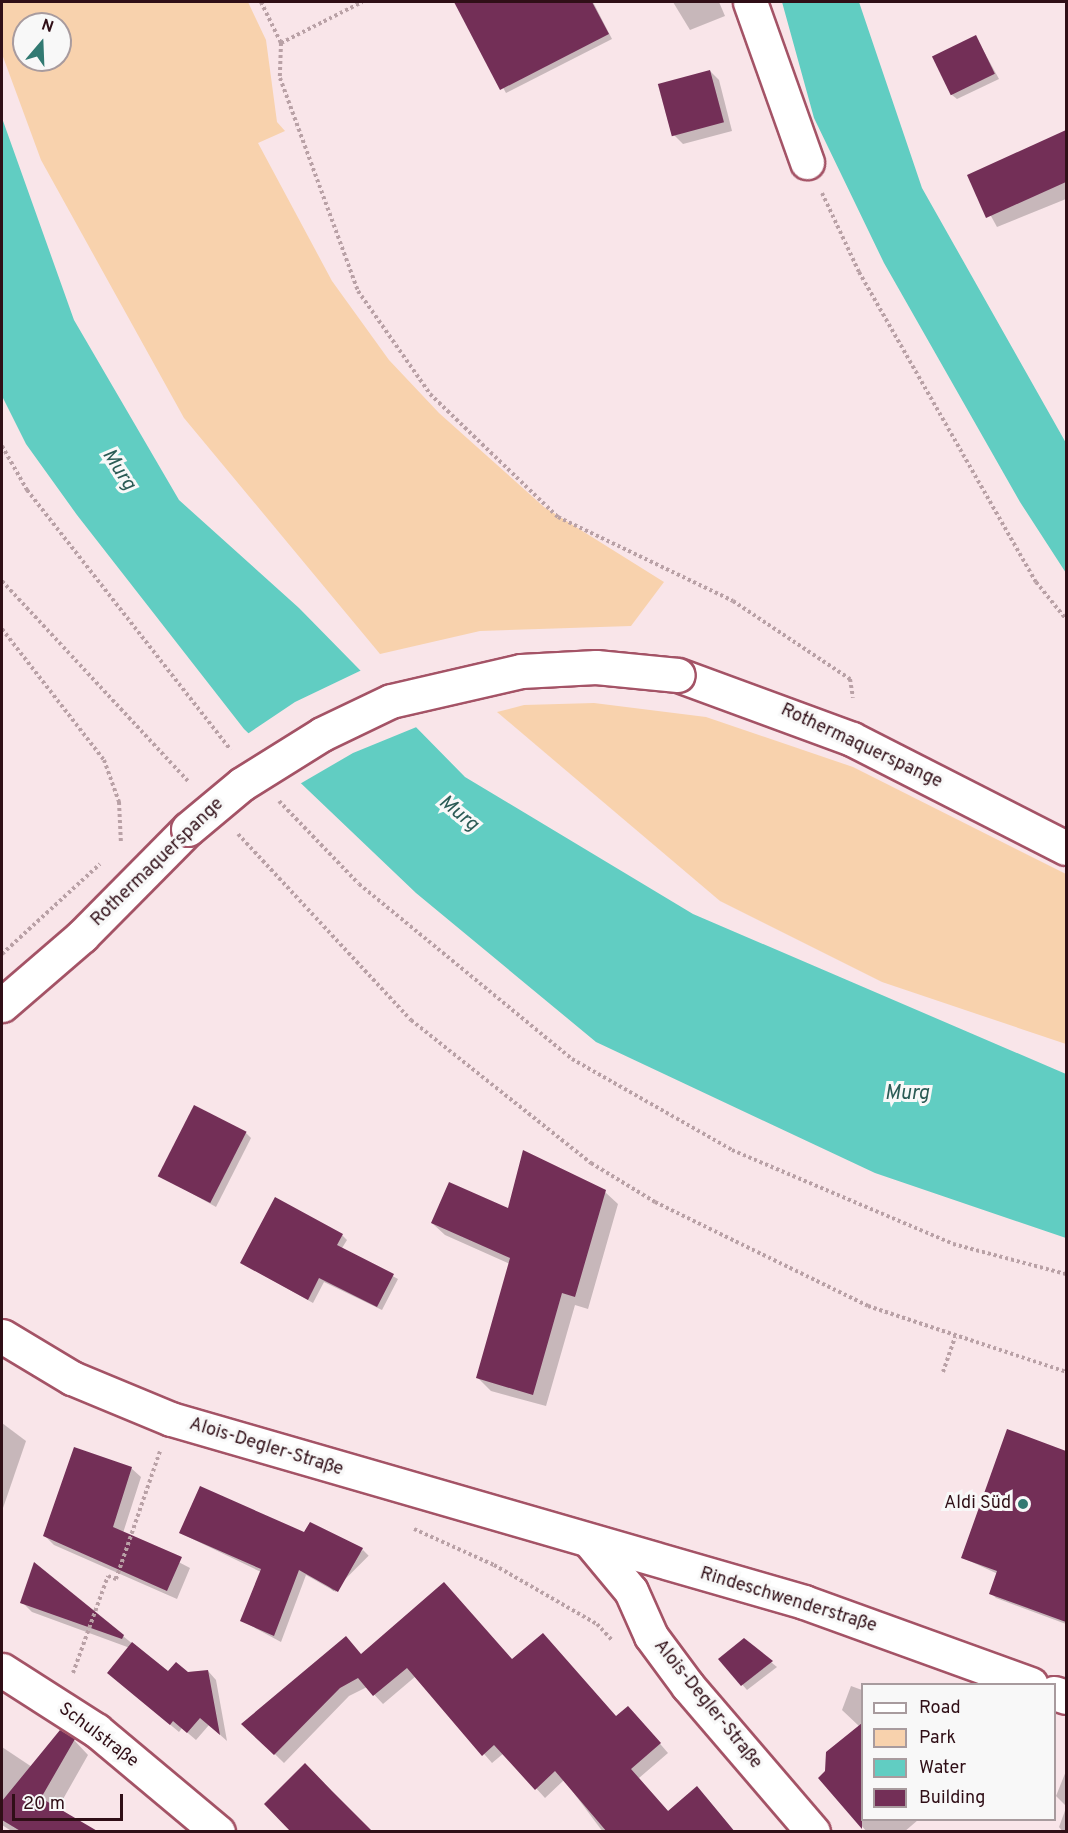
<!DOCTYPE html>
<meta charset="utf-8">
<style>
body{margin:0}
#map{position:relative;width:1068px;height:1833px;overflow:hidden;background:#f9e5e9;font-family:Overpass,sans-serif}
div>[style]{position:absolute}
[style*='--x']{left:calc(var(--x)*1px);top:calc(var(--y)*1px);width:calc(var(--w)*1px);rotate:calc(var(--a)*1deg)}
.green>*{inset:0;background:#f8d2ad}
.water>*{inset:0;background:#61cdc2}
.pier>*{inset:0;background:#f9e5e9}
.shadow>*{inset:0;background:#0003;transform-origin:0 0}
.building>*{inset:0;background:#732f57;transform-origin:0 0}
.path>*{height:4px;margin-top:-2px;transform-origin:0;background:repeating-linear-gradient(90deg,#b9a1a6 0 3px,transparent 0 6px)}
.roads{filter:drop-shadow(2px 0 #a45366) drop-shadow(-2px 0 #a45366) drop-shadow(0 2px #a45366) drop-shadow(0 -2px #a45366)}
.minor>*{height:33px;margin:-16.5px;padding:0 16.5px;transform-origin:16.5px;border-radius:16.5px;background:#fff}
.bridges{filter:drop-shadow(2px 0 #a45366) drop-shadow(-2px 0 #a45366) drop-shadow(0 2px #a45366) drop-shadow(0 -2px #a45366)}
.minor-bridge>*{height:33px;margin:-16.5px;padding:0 16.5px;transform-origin:16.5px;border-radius:16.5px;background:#fff}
.dots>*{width:16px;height:16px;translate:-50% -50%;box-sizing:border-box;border:3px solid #f8f8f8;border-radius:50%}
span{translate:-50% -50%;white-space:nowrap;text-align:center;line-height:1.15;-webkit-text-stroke:6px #f8f8f8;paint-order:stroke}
.street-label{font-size:18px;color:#300f17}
.poi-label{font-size:18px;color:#300f17}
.right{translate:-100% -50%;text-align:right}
.water-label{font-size:20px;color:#2b5b55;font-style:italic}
.frame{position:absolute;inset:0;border:3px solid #300f17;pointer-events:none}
.legend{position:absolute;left:861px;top:1683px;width:195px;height:138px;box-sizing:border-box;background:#f8f8f8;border:2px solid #a89b9e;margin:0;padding:8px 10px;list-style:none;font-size:18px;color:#300f17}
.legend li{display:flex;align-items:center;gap:12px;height:30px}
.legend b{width:30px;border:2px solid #a89b9e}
.north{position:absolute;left:12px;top:12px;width:60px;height:60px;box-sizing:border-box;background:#f8f8f8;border:2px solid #a89b9e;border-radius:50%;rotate:19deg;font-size:16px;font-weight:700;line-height:24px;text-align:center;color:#300f17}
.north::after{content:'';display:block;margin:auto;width:21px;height:27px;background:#327a72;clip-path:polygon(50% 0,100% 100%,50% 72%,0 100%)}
.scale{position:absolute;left:12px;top:1794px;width:111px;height:27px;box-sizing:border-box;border:3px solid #300f17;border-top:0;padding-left:8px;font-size:18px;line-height:21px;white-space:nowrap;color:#300f17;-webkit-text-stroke:4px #f8f8f8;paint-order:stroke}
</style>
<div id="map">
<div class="green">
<i style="clip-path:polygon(evenodd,2px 2px,248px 2px,266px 40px,277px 122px,285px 131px,258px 143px,332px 281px,389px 360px,439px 413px,544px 507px,664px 582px,631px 626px,480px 631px,380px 654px,184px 418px,41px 160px,2px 54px,2px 2px,24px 24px,60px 24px,60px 60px,24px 60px,24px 24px)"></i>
<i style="clip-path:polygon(594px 703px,706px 717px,853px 767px,1066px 874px,1066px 1044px,882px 982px,720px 901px,497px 712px,524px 705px)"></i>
</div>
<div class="water">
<i style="clip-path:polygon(782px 2px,859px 2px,922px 188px,1066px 443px,1066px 573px,1020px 502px,884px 263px,814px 118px)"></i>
<i style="clip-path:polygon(2px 118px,74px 320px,179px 500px,299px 608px,465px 777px,693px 914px,1066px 1074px,1066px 1238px,875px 1173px,596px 1042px,416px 893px,244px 729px,77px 515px,26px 444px,2px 396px)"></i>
</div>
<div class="pier">
<i style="clip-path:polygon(364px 669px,419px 726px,353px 753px,298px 785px,246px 735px,295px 702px)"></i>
</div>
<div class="shadow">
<i style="clip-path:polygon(456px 2px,593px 2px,612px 39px,506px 93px)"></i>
<i style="clip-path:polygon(673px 2px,719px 2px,725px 16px,690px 30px)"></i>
<i style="clip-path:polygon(976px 37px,999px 79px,957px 99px,952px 95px)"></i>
<i style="clip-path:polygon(710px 71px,719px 80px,732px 131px,683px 144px,674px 135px)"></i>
<i style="clip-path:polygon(1066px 132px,1066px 199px,997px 227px,969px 176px)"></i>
<i style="clip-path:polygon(246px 1133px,251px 1138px,216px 1207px,159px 1175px)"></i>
<i style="clip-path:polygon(605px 1192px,618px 1204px,588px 1309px,575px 1305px,546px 1406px,491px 1391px,478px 1378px,510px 1264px,445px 1235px,432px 1223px)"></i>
<i style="clip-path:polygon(342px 1235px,347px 1240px,342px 1248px,398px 1279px,382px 1310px,324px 1282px,313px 1303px,242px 1263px)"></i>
<i style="clip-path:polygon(2px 1423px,26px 1441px,2px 1511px)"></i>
<i style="clip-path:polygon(1008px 1431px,1066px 1452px,1066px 1624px,996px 1598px,991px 1593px,998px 1574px,963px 1558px)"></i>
<i style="clip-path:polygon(131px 1468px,141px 1477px,123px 1533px,190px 1568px,177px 1599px,54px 1545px,45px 1536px)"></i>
<i style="clip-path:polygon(311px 1524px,363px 1549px,336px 1592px,306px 1575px,281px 1642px,242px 1621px,261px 1572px,180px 1533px,305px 1534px)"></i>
<i style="left:363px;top:1550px;width:8px;height:50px;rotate:45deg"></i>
<i style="clip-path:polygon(22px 1602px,123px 1636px,168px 1673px,208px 1671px,216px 1680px,227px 1741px,209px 1725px,196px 1740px,182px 1728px,179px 1732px,118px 1681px,130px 1648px,32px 1612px)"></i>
<i style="clip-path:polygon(543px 1635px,616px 1717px,636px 1716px,668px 1753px,639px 1778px,669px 1812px,706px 1797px,735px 1832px,603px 1832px,564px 1780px,545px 1798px,504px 1753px,492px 1763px,416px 1676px,383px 1704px,367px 1687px,349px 1696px,284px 1763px,244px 1724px,362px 1656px,512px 1661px)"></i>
<i style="clip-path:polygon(744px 1640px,777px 1667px,747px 1690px,720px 1659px)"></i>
<i style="clip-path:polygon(851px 1686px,862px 1690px,862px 1820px,918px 1820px,904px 1832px,867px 1832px,820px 1778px,860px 1727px,842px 1710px)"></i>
<i style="clip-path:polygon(74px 1740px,88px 1755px,58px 1808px,96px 1832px,13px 1832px,2px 1825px,2px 1747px,32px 1767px)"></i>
<i style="clip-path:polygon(1066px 1771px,1066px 1806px,1056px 1796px)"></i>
<i style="clip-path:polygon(1066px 1808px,1066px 1832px,1063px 1832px,1059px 1827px)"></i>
</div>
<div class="building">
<i style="clip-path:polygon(454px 2px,592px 2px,609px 34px,500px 90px)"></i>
<i style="left:976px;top:35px;width:43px;height:49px;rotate:64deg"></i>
<i style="left:710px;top:70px;width:54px;height:54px;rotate:75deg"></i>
<i style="clip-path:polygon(1066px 130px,1066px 182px,986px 218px,967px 175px)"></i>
<i style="left:194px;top:1105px;width:59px;height:80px;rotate:27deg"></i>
<i style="clip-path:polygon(523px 1150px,606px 1190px,575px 1297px,562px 1293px,533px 1395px,476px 1378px,510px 1258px,431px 1223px,449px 1182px,508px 1208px)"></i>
<i style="clip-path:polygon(275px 1197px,343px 1234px,337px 1245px,394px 1274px,377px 1307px,319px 1278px,308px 1300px,240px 1263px)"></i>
<i style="clip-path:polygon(1007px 1429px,1066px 1451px,1066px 1622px,989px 1594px,997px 1571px,961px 1558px)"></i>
<i style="clip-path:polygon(74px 1447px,132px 1467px,113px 1527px,182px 1557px,167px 1591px,43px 1536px)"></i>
<i style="clip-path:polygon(200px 1486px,304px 1532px,310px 1522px,363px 1548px,338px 1592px,299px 1570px,274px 1636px,240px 1621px,261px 1569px,179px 1533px)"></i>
<i style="clip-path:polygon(34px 1562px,124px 1635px,122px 1639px,20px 1603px)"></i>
<i style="clip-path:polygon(444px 1582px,512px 1659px,543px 1633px,616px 1716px,628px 1706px,661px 1743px,631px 1769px,668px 1811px,697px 1786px,735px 1832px,607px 1832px,555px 1771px,535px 1790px,494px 1745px,482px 1756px,407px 1668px,373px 1696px,358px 1678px,340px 1688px,274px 1755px,241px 1724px,346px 1636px,361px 1654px)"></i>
<i style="clip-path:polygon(744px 1638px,773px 1661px,741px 1686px,718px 1659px)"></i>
<i style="clip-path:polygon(132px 1642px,168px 1671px,176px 1662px,188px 1672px,208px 1670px,220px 1735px,200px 1718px,187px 1733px,173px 1721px,170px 1725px,107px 1673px)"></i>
<i style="clip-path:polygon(862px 1723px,862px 1829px,818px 1778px,825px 1771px,826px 1752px)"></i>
<i style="clip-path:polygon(60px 1730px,75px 1739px,41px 1798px,99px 1832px,22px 1832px,2px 1820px,2px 1801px)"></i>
<i style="clip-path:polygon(305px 1763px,332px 1791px,373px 1832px,291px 1832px,264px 1804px)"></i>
</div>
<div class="path">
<i style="--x:261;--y:2;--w:46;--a:64"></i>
<i style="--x:281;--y:43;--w:91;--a:-26.8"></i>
<i style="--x:281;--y:43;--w:35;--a:92"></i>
<i style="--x:280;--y:78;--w:227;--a:69.9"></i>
<i style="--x:358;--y:291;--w:126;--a:55"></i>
<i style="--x:430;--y:394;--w:178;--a:43.9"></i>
<i style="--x:558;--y:517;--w:194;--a:25.6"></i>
<i style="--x:733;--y:601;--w:141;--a:33.7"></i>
<i style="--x:850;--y:679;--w:19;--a:81"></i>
<i style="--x:822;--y:193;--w:87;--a:64.9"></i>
<i style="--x:859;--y:272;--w:357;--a:60.3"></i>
<i style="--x:1036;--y:582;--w:48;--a:51"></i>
<i style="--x:2;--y:446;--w:51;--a:60.4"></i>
<i style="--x:27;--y:490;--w:330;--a:51.9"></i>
<i style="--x:2;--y:581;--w:275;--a:47.1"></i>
<i style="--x:2;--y:629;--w:166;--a:52.1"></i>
<i style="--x:104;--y:760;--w:45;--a:70.3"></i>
<i style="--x:119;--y:802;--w:42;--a:87.3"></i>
<i style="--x:279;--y:801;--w:115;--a:46.1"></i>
<i style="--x:359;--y:884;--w:276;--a:39.4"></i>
<i style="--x:572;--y:1059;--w:184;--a:29.6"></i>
<i style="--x:732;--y:1150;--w:240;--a:23"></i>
<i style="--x:953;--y:1244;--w:117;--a:14.9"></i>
<i style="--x:238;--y:834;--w:254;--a:47.1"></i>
<i style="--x:411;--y:1020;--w:230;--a:38.5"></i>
<i style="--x:591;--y:1163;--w:75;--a:31.4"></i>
<i style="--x:655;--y:1202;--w:237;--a:26"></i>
<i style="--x:868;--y:1306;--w:209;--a:18.4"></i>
<i style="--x:2;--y:954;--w:133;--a:-42.6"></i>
<i style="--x:943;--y:1372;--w:37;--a:-71"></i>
<i style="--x:414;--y:1529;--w:88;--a:24.2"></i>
<i style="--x:494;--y:1565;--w:119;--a:29.8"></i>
<i style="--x:597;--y:1624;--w:22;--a:47"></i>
<i style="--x:73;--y:1673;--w:103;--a:-70.2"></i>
<i style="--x:108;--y:1576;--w:9;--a:21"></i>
<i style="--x:116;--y:1579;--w:135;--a:-71"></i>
</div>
<div class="roads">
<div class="minor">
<i style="--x:750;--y:2;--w:170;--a:70.4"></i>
<i style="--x:678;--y:675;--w:185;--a:20.2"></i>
<i style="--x:852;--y:739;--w:240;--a:27"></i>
<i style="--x:2;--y:1005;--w:106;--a:-40.8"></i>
<i style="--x:82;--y:936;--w:151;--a:-45.3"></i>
<i style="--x:2;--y:1336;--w:82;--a:31"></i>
<i style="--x:72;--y:1378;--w:107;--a:22.5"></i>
<i style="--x:171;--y:1419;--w:659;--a:16.12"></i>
<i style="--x:804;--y:1602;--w:241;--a:19.9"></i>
<i style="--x:591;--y:1543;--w:62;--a:50.2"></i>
<i style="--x:631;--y:1591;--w:49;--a:66"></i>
<i style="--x:651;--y:1636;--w:62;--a:53.5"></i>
<i style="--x:688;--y:1686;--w:192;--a:49.4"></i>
<i style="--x:2;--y:1670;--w:112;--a:32.6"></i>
<i style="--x:96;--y:1730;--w:159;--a:39.9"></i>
<i style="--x:1054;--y:1693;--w:13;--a:18"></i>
</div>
</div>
<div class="bridges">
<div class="minor-bridge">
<i style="--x:188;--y:829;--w:70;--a:-39.8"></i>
<i style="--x:242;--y:784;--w:94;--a:-32"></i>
<i style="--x:322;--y:734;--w:76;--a:-25.6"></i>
<i style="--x:391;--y:701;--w:133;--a:-13"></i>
<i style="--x:521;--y:671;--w:75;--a:-3.1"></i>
<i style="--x:596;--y:667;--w:82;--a:5.6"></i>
</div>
</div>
<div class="dots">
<i style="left:1023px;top:1504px;background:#327a72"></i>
</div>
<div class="street-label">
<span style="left:861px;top:747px;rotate:25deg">Rothermaquerspange</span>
<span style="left:158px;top:863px;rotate:-44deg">Rothermaquerspange</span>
<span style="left:266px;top:1448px;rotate:17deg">Alois-Degler-Straße</span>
<span style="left:788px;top:1601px;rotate:17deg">Rindeschwenderstraße</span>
<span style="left:707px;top:1705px;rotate:51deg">Alois-Degler-Straße</span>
<span style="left:98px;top:1736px;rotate:37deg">Schulstraße</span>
</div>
<div class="poi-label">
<span class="right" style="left:1011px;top:1504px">Aldi Süd</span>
</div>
<div class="water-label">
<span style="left:118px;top:470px;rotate:57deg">Murg</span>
<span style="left:458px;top:814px;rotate:39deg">Murg</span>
<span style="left:907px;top:1094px">Murg</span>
</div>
<div class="frame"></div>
<ul class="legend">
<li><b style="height:8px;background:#fff"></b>Road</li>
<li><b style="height:16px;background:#f8d2ad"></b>Park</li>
<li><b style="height:16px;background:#61cdc2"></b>Water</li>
<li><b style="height:16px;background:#732f57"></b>Building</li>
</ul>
<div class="north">N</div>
<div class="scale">20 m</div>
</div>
